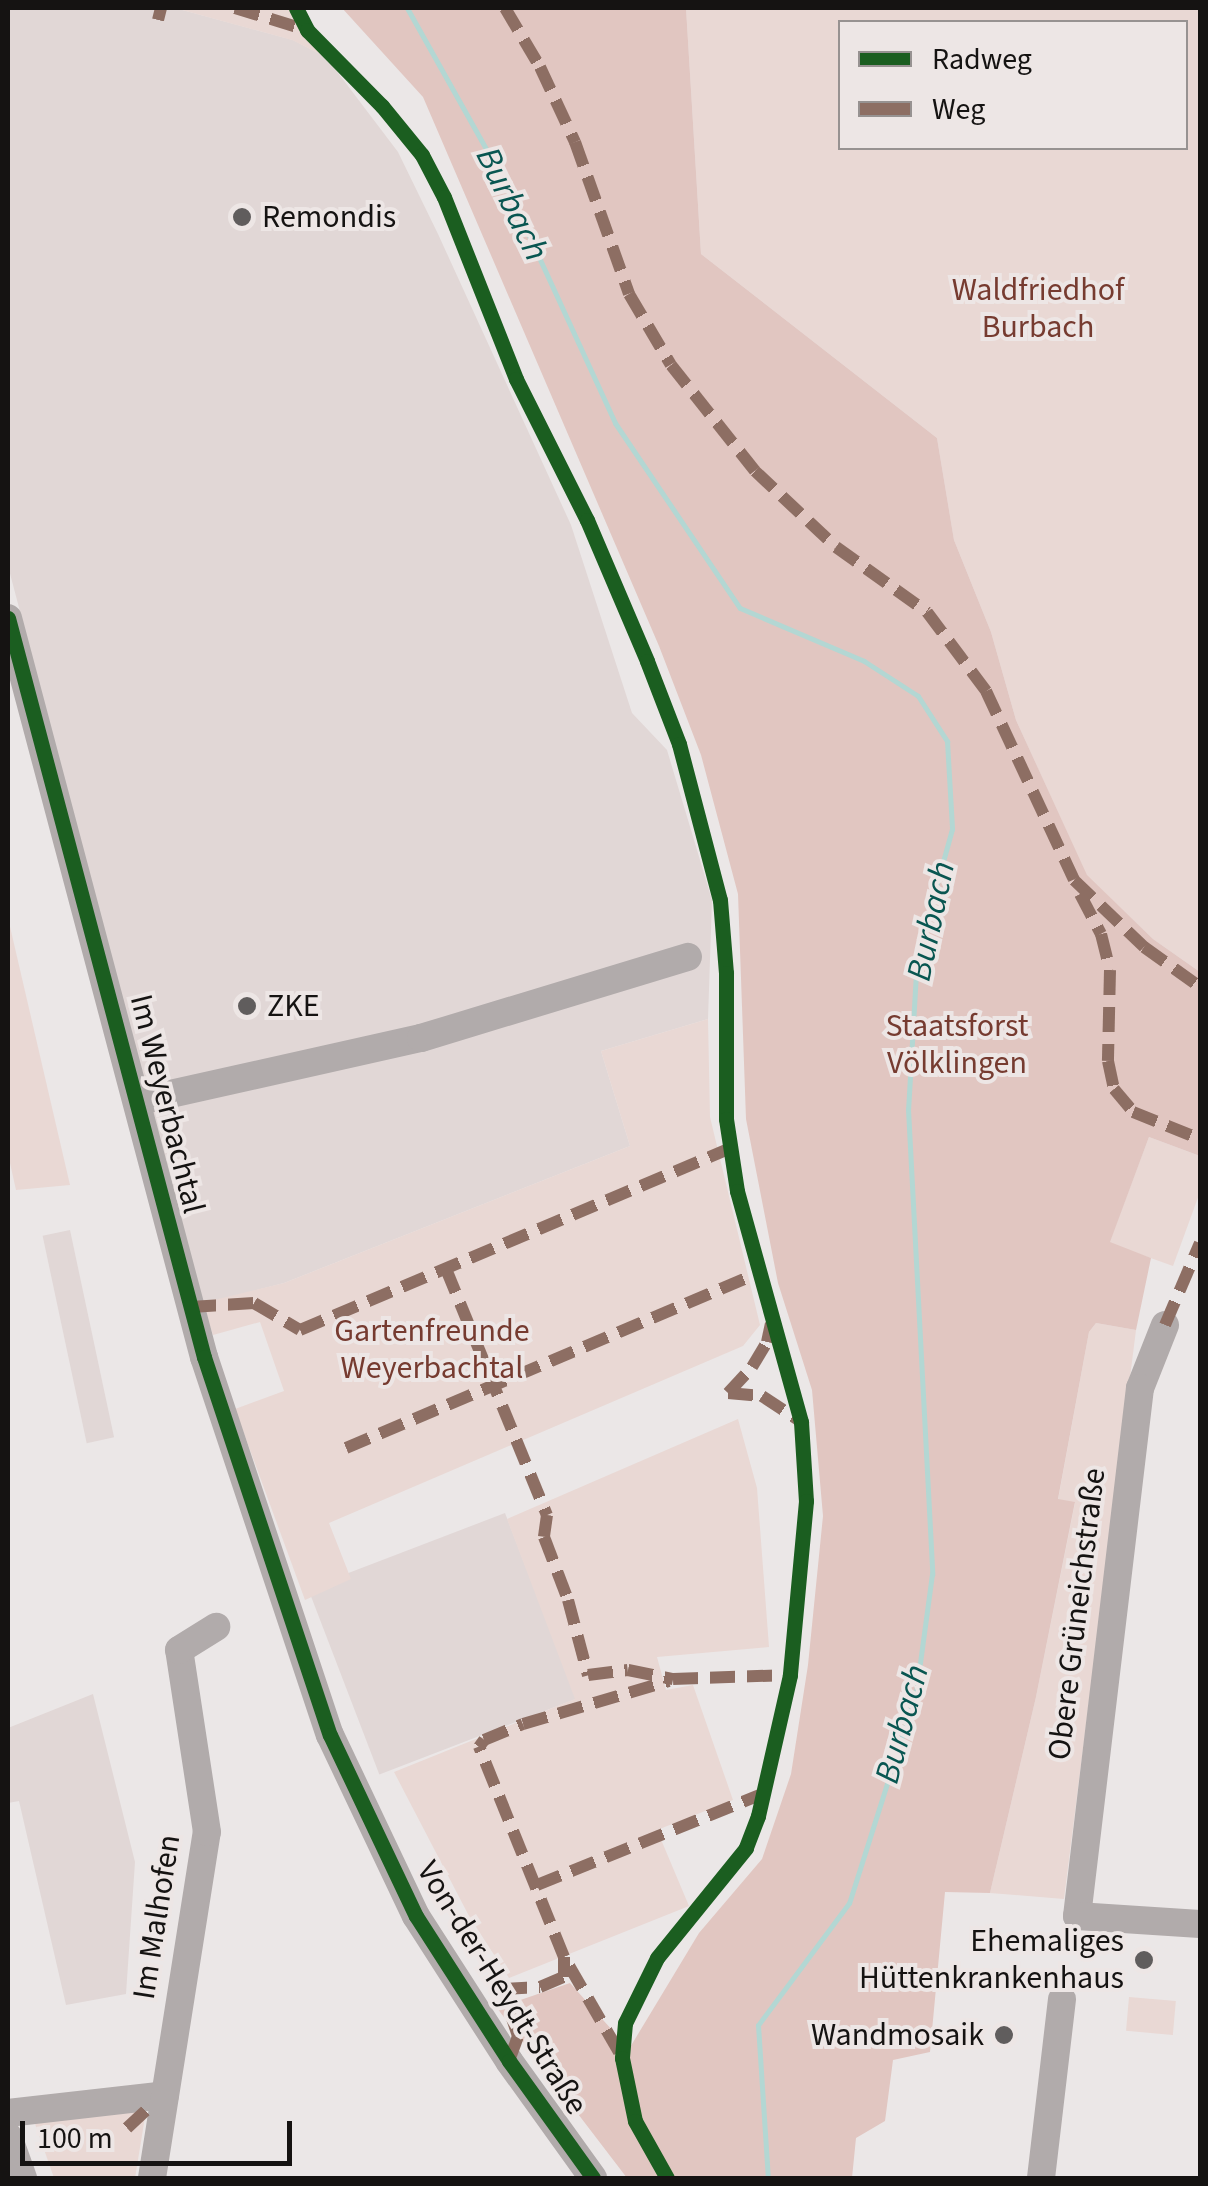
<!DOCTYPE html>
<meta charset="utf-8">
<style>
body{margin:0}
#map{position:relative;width:1208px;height:2186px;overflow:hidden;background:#ebe7e7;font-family:"Source Sans 3",sans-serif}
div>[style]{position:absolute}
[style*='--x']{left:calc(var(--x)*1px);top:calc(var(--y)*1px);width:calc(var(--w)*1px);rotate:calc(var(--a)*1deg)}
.built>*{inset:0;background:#e1d7d6;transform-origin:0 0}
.green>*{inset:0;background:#e9d8d4;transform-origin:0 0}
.forest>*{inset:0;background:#e1c6c1}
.stream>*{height:5px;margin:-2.5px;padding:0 2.5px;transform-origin:2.5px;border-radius:2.5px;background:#b3d7d3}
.minor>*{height:28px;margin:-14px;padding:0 14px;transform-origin:14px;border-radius:14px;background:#b1abab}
.quiet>*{height:12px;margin-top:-6px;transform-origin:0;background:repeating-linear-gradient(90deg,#8d6e63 0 25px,transparent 0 37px)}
.cycleway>*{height:15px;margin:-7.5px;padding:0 7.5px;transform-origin:7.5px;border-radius:7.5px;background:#1b5e20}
.dots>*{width:28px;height:28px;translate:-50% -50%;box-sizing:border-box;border:5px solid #ede6e5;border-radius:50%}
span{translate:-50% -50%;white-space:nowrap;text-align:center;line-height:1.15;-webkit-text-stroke:8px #ede6e5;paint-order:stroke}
.poi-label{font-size:32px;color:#151312}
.left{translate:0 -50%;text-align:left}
.right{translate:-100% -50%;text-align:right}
.park-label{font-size:32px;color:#763b30}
.street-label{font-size:32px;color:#151312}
.water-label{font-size:35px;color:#095651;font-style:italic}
.frame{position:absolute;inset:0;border:10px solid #151312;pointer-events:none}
.legend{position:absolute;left:838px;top:20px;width:350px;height:130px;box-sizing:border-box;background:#ede6e5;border:2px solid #979291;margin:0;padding:12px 18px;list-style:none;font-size:30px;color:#151312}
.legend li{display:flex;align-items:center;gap:20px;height:50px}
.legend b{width:50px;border:2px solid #979291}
.scale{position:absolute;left:20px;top:2121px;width:272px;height:45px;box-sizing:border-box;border:5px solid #151312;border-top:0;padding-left:12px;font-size:30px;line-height:35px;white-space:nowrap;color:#151312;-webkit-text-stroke:8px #ede6e5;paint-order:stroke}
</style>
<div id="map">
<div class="built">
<i style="clip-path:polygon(8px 8px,175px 8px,293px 40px,326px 57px,398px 152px,438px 234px,571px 525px,632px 713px,667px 750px,712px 900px,708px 1019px,601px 1051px,630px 1146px,284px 1283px,203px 1304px,8px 566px)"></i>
<i style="left:70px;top:1230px;width:212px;height:28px;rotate:78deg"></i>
<i style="left:505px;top:1513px;width:199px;height:211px;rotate:69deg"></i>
<i style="clip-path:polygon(93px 1694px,135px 1862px,126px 1994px,66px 2005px,19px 1801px,8px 1803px,8px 1728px)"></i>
</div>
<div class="green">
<i style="clip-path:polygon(175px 8px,289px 8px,302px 35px,326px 57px,292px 40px)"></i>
<i style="clip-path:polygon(evenodd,686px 8px,1200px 8px,1200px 972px,1153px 939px,1087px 876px,1016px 720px,991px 632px,954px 540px,937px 438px,701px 254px,686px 8px,840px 22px,1186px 22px,1186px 148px,840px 148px,840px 22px)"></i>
<i style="clip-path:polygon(8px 918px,70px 1185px,16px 1190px,8px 1154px)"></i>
<i style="clip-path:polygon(708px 1019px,710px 1117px,760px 1325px,743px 1346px,329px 1523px,351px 1579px,305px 1600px,235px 1409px,284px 1391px,260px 1322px,213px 1335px,202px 1303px,284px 1283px,630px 1146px,601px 1051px)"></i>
<i style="clip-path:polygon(1149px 1137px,1200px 1156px,1200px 1192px,1173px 1266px,1109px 1243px)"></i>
<i style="clip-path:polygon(1096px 1323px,1136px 1330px,1064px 1899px,990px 1893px,1036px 1697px,1075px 1503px,1058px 1500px,1089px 1332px)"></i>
<i style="clip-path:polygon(738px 1419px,757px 1488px,769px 1647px,657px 1657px,666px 1690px,693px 1685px,733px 1800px,657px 1830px,689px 1906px,509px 1978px,469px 1916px,394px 1772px,575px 1699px,507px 1519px)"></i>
<i style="left:1129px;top:1997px;width:47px;height:34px;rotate:5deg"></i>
<i style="clip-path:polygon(135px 2106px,145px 2117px,135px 2178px,54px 2178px,33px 2118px)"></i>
</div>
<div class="forest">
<i style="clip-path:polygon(342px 8px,686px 8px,701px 254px,937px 438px,954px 540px,991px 632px,1016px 720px,1087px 875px,1153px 939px,1200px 972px,1200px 1156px,1149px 1137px,1110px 1242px,1151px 1258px,1136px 1330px,1096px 1323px,1089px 1332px,1058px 1499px,1075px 1502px,1036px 1697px,990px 1893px,945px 1892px,930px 2052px,893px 2060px,885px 2121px,856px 2138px,852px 2178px,627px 2178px,497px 2008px,570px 1983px,629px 2049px,699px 1933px,762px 1859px,791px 1774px,808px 1665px,823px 1516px,812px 1390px,778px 1283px,746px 1119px,738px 894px,701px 755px,659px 646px,423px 97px)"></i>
</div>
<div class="stream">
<i style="--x:407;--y:8;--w:194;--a:60.7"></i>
<i style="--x:502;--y:177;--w:271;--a:65.3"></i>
<i style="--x:615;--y:423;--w:223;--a:56"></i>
<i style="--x:740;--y:608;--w:135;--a:23.1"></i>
<i style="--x:864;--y:661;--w:64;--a:32.9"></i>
<i style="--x:918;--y:696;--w:54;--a:57.2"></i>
<i style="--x:947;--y:741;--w:88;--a:86.7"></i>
<i style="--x:952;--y:829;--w:131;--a:105.5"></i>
<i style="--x:917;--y:955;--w:154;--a:93.3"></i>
<i style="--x:908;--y:1109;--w:466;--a:87"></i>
<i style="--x:932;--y:1574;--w:119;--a:97.7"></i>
<i style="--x:916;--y:1692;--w:221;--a:107.6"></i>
<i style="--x:849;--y:1903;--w:152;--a:126.7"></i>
<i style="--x:758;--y:2025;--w:153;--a:86.3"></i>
</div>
<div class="minor">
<i style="--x:8;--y:618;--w:765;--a:75.15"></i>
<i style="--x:204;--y:1357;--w:398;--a:71.6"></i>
<i style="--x:330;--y:1735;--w:200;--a:64.6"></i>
<i style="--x:416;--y:1916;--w:172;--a:57.3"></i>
<i style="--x:509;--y:2061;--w:144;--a:54.3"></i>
<i style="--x:139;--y:1101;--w:289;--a:-12.6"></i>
<i style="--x:421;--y:1038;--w:279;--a:-16.9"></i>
<i style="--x:1165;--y:1325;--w:68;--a:111.6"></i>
<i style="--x:1140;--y:1388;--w:532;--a:96.8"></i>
<i style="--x:1077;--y:1916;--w:123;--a:3.7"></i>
<i style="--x:8;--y:2113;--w:158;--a:-6.5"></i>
<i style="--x:8;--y:2136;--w:45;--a:70.3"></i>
<i style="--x:152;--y:2178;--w:350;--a:-81"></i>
<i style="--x:207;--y:1832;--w:184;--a:-98.7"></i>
<i style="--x:179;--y:1650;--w:44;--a:-31.9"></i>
<i style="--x:1041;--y:2178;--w:180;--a:-83.3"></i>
</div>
<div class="quiet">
<i style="--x:235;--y:8;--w:75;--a:17"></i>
<i style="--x:505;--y:8;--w:69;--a:59.3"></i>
<i style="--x:540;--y:67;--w:83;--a:65"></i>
<i style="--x:575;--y:142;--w:161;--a:70.4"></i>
<i style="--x:629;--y:294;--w:82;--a:59.4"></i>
<i style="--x:671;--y:365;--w:135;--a:51.6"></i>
<i style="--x:755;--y:471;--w:111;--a:43.2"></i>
<i style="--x:836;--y:547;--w:112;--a:35.5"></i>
<i style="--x:927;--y:612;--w:99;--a:53.2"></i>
<i style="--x:986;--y:691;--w:208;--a:65"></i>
<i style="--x:1074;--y:880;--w:97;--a:43.7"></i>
<i style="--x:1144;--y:947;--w:69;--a:35.5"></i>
<i style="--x:158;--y:20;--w:12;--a:-76"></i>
<i style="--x:1080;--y:894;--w:45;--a:62.3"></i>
<i style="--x:1101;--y:934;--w:37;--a:76"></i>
<i style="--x:1110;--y:970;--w:91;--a:91.3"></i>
<i style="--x:1108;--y:1061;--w:29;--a:78"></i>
<i style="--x:1114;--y:1089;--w:30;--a:50"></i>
<i style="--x:1133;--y:1112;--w:72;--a:21.9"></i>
<i style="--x:446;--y:1269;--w:266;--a:67.7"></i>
<i style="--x:547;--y:1515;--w:22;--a:98"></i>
<i style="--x:544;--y:1537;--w:67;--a:69.1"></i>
<i style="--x:568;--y:1600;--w:78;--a:75.1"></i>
<i style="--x:588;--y:1675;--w:40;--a:-7.1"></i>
<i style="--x:628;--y:1670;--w:46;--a:11.3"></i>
<i style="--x:673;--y:1679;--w:117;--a:-2"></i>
<i style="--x:191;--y:1307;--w:63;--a:-3.6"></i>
<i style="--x:254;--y:1303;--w:53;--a:30.4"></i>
<i style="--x:300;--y:1330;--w:467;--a:-22.9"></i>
<i style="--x:1165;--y:1325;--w:89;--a:-66.9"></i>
<i style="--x:728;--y:1393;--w:35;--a:-47"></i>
<i style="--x:752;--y:1367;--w:29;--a:-59"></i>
<i style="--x:767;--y:1342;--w:19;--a:-78"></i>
<i style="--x:728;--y:1393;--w:34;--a:5"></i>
<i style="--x:762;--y:1396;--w:45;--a:33.3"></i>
<i style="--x:346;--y:1448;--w:448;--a:-23"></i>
<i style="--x:537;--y:1885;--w:246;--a:-22"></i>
<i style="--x:619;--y:2052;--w:110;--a:-120.1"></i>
<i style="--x:564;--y:1957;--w:227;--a:-112"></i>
<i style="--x:479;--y:1747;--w:9;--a:-54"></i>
<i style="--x:484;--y:1740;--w:42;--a:-22.3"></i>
<i style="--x:523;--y:1724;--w:152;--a:-16.4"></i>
<i style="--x:509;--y:2061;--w:27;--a:-70"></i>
<i style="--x:518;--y:2036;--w:50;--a:-108.8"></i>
<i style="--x:502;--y:1989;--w:38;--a:-3"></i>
<i style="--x:540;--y:1987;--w:26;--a:-23"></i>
<i style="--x:564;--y:1977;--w:20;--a:-90"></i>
<i style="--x:127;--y:2128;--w:35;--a:-43"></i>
</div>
<div class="cycleway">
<i style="--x:296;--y:8;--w:25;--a:63"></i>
<i style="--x:307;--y:30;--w:107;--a:45.4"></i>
<i style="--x:382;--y:106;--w:63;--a:50.8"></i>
<i style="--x:422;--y:155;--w:47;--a:62.4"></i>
<i style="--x:444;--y:197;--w:196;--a:68.4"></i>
<i style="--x:516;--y:379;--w:158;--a:63.3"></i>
<i style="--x:587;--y:520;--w:153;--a:66.9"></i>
<i style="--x:647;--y:661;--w:89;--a:68.9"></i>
<i style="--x:679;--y:744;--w:161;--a:75.3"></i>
<i style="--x:720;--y:900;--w:73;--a:85.3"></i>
<i style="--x:726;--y:973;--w:146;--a:90"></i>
<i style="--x:726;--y:1119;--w:73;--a:81.3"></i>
<i style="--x:737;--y:1191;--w:240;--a:74.5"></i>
<i style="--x:801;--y:1422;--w:79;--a:86.4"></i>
<i style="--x:806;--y:1501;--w:175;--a:95.3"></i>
<i style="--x:790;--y:1675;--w:145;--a:102.8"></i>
<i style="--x:758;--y:1816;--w:34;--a:111"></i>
<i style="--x:746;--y:1848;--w:141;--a:129"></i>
<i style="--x:657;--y:1958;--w:72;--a:116.2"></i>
<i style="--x:625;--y:2023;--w:35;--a:95"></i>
<i style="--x:622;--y:2058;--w:64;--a:78.3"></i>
<i style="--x:635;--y:2121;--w:65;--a:60.7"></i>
<i style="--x:8;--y:618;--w:765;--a:75.15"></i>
<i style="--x:204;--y:1357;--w:398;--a:71.6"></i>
<i style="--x:330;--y:1735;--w:200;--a:64.6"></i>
<i style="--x:416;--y:1916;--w:172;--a:57.3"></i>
<i style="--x:509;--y:2061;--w:144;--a:54.3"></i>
</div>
<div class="dots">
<i style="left:242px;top:217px;background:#605d5d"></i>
<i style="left:247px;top:1006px;background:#605d5d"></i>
<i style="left:1144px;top:1960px;background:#605d5d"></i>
<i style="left:1004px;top:2035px;background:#605d5d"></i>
</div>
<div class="poi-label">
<span class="left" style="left:262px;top:217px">Remondis</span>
<span class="left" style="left:267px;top:1006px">ZKE</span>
<span class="right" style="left:1124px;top:1960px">Ehemaliges<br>Hüttenkrankenhaus</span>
<span class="right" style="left:984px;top:2035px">Wandmosaik</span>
</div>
<div class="park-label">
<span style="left:1038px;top:309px">Waldfriedhof<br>Burbach</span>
<span style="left:957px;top:1045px">Staatsforst<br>Völklingen</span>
<span style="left:432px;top:1350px">Gartenfreunde<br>Weyerbachtal</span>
</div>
<div class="street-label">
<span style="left:167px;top:1104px;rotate:76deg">Im Weyerbachtal</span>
<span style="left:1077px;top:1614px;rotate:-83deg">Obere Grüneichstraße</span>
<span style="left:157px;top:1917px;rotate:-81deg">Im Malhofen</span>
<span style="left:502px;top:1988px;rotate:58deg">Von-der-Heydt-Straße</span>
</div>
<div class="water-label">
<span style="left:512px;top:204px;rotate:64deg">Burbach</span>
<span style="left:931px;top:921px;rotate:-78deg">Burbach</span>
<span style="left:902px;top:1724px;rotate:-75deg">Burbach</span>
</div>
<div class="frame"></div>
<ul class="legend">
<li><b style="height:12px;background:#1b5e20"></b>Radweg</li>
<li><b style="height:12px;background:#8d6e63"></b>Weg</li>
</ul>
<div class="scale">100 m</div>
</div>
